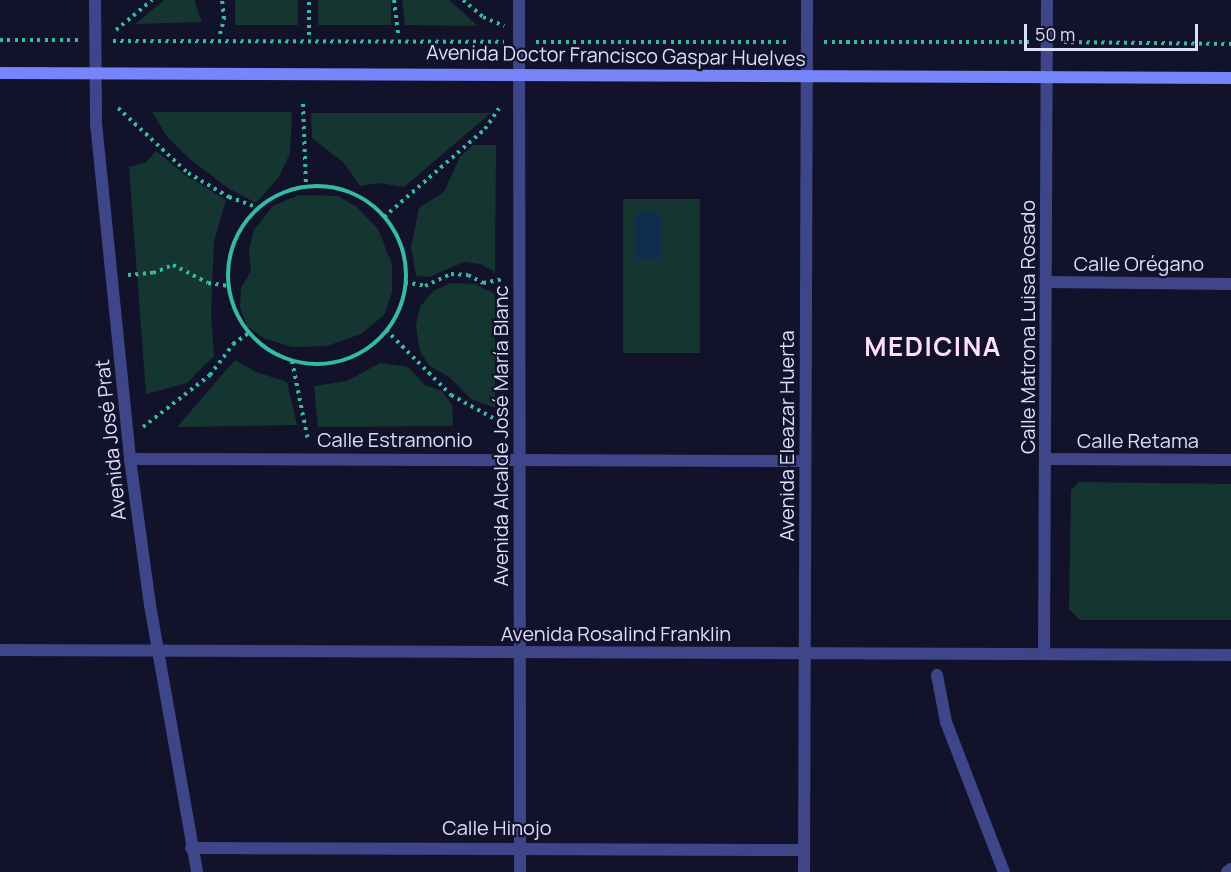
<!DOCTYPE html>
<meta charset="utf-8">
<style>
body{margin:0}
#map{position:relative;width:1231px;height:872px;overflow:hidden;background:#13122b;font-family:Manrope,sans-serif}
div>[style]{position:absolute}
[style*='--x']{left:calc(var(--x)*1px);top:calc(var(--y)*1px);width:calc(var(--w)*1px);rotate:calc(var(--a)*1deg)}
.green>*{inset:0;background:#153530;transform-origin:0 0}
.water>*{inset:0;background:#0f2e4e;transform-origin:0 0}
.path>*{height:4px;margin-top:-2px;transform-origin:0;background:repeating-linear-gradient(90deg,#35bba1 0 3px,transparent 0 7.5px)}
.path>.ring{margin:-2px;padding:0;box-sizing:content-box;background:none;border:4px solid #35bba1;border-radius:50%}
.street>*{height:12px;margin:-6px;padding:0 6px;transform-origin:6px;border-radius:6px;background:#3f4589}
.secondary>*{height:12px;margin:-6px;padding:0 6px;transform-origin:6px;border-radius:6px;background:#7785fb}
span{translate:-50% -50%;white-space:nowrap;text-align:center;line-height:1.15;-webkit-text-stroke:4.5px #13122b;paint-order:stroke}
.street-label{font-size:20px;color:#dddefe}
.district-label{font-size:26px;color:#fedff7;font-weight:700;letter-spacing:1.5px}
.scale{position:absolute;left:1024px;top:24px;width:174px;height:27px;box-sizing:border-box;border:3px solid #dddefe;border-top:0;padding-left:8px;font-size:18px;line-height:21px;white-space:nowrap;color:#dddefe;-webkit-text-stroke:4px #13122b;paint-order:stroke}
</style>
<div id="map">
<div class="green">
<i style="clip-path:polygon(164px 0,194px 0,202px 22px,135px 24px)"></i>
<i style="left:235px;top:0;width:63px;height:25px"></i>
<i style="left:318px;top:0;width:73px;height:25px"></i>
<i style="clip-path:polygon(402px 0,449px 0,478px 26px,405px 25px)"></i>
<i style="clip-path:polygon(152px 112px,292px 112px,290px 153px,279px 177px,256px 203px,228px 188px,191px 160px,168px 138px)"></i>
<i style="clip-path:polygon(311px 113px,491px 113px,404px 187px,379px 183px,360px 186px,343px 162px,312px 138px)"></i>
<i style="clip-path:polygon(473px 145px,496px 145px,495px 272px,480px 264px,464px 262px,429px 277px,416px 276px,411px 247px,419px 208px,444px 192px,460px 157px)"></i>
<i style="clip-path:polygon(156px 151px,184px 174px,226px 200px,214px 241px,211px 313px,214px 356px,187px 383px,146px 394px,129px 167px,146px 162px)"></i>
<i style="clip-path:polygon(299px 195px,338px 196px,357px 207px,378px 229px,392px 264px,392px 292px,384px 315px,361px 334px,327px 346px,292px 347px,263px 338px,247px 326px,240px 308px,241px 288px,251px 271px,249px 249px,254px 230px,273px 206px)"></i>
<i style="left:700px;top:199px;width:154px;height:77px;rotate:90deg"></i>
<i style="clip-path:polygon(451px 283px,475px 284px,495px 294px,495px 408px,471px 399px,449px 377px,430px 366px,420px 352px,416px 325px,420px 307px,433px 291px)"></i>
<i style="clip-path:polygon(235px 360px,256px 372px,287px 382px,297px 425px,177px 427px)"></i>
<i style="clip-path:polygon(380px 363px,408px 367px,425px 385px,442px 391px,452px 405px,453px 426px,318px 427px,314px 386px,347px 381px)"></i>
<i style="clip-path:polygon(1079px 482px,1231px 484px,1231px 620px,1080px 620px,1069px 609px,1071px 490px)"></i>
</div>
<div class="water">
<i style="left:635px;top:211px;width:26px;height:48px"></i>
</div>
<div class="path">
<i style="--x:394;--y:0;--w:35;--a:83"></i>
<i style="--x:463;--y:0;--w:26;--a:40"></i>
<i style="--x:483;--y:17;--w:23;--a:23"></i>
<i style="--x:116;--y:30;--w:47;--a:-39.8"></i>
<i style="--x:220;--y:34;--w:16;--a:-75"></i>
<i style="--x:224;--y:19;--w:19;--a:-96"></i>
<i style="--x:309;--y:35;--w:35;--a:-90"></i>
<i style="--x:0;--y:40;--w:78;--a:0"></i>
<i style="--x:113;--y:41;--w:391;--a:0.1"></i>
<i style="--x:536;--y:42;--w:253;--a:0"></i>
<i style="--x:824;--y:42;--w:205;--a:0"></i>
<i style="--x:1064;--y:42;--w:167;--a:0.7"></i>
<i style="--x:303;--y:104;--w:83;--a:87.9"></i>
<i style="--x:118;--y:108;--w:96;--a:42.9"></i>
<i style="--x:188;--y:173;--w:48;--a:30.3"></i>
<i style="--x:229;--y:197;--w:32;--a:20"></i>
<i class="ring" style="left:228px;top:186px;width:174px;height:174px"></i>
<i style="--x:384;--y:217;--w:134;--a:-41.1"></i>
<i style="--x:485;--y:129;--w:25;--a:-56"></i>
<i style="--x:128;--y:275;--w:25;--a:-5"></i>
<i style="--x:153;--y:273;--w:22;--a:-22"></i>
<i style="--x:173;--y:265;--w:39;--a:27"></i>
<i style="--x:208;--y:283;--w:21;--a:8"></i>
<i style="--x:405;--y:282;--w:20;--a:11"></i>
<i style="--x:425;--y:286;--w:29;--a:-25"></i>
<i style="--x:451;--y:274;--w:17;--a:3"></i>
<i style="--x:468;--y:275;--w:17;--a:28"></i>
<i style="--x:483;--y:283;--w:21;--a:-11"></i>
<i style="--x:386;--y:330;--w:92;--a:45"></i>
<i style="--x:451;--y:395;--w:60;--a:28.7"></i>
<i style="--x:292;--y:361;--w:81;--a:78.6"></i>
<i style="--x:143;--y:427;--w:85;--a:-37.8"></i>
<i style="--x:210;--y:375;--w:39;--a:-53"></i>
<i style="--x:233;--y:344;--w:19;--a:-35"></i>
</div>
<div class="street">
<i style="--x:95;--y:0;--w:123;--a:89.5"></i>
<i style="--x:96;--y:123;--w:338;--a:84.2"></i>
<i style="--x:130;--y:459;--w:147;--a:82.2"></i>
<i style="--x:150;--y:605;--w:271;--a:80"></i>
<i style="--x:519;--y:0;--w:872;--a:89.93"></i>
<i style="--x:1047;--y:282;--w:184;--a:0.6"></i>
<i style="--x:130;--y:459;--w:674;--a:0.17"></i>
<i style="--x:1045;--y:459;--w:186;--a:0.3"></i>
<i style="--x:0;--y:650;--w:1231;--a:0.23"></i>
<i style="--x:1044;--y:654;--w:654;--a:-89.74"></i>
<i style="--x:937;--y:675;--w:48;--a:79.2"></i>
<i style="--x:946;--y:722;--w:161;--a:68.9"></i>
<i style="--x:191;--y:848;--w:612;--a:0.19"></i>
<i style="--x:804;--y:872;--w:872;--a:-89.8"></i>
<i style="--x:1227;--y:872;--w:5;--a:-37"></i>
</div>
<div class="secondary">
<i style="--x:0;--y:73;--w:1231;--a:0.23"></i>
</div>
<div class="street-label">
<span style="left:616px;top:55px;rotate:1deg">Avenida Doctor Francisco Gaspar Huelves</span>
<span style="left:1139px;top:263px">Calle Orégano</span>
<span style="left:1027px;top:327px;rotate:-90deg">Calle Matrona Luisa Rosado</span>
<span style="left:500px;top:436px;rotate:-90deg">Avenida Alcalde José María Blanc</span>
<span style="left:786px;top:436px;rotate:-90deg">Avenida Eleazar Huerta</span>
<span style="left:395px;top:439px">Calle Estramonio</span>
<span style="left:110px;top:440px;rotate:-96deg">Avenida José Prat</span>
<span style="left:1138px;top:440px">Calle Retama</span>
<span style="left:616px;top:633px">Avenida Rosalind Franklin</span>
<span style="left:497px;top:827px">Calle Hinojo</span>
</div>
<div class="district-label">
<span style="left:933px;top:347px">MEDICINA</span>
</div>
<div class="scale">50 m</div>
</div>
